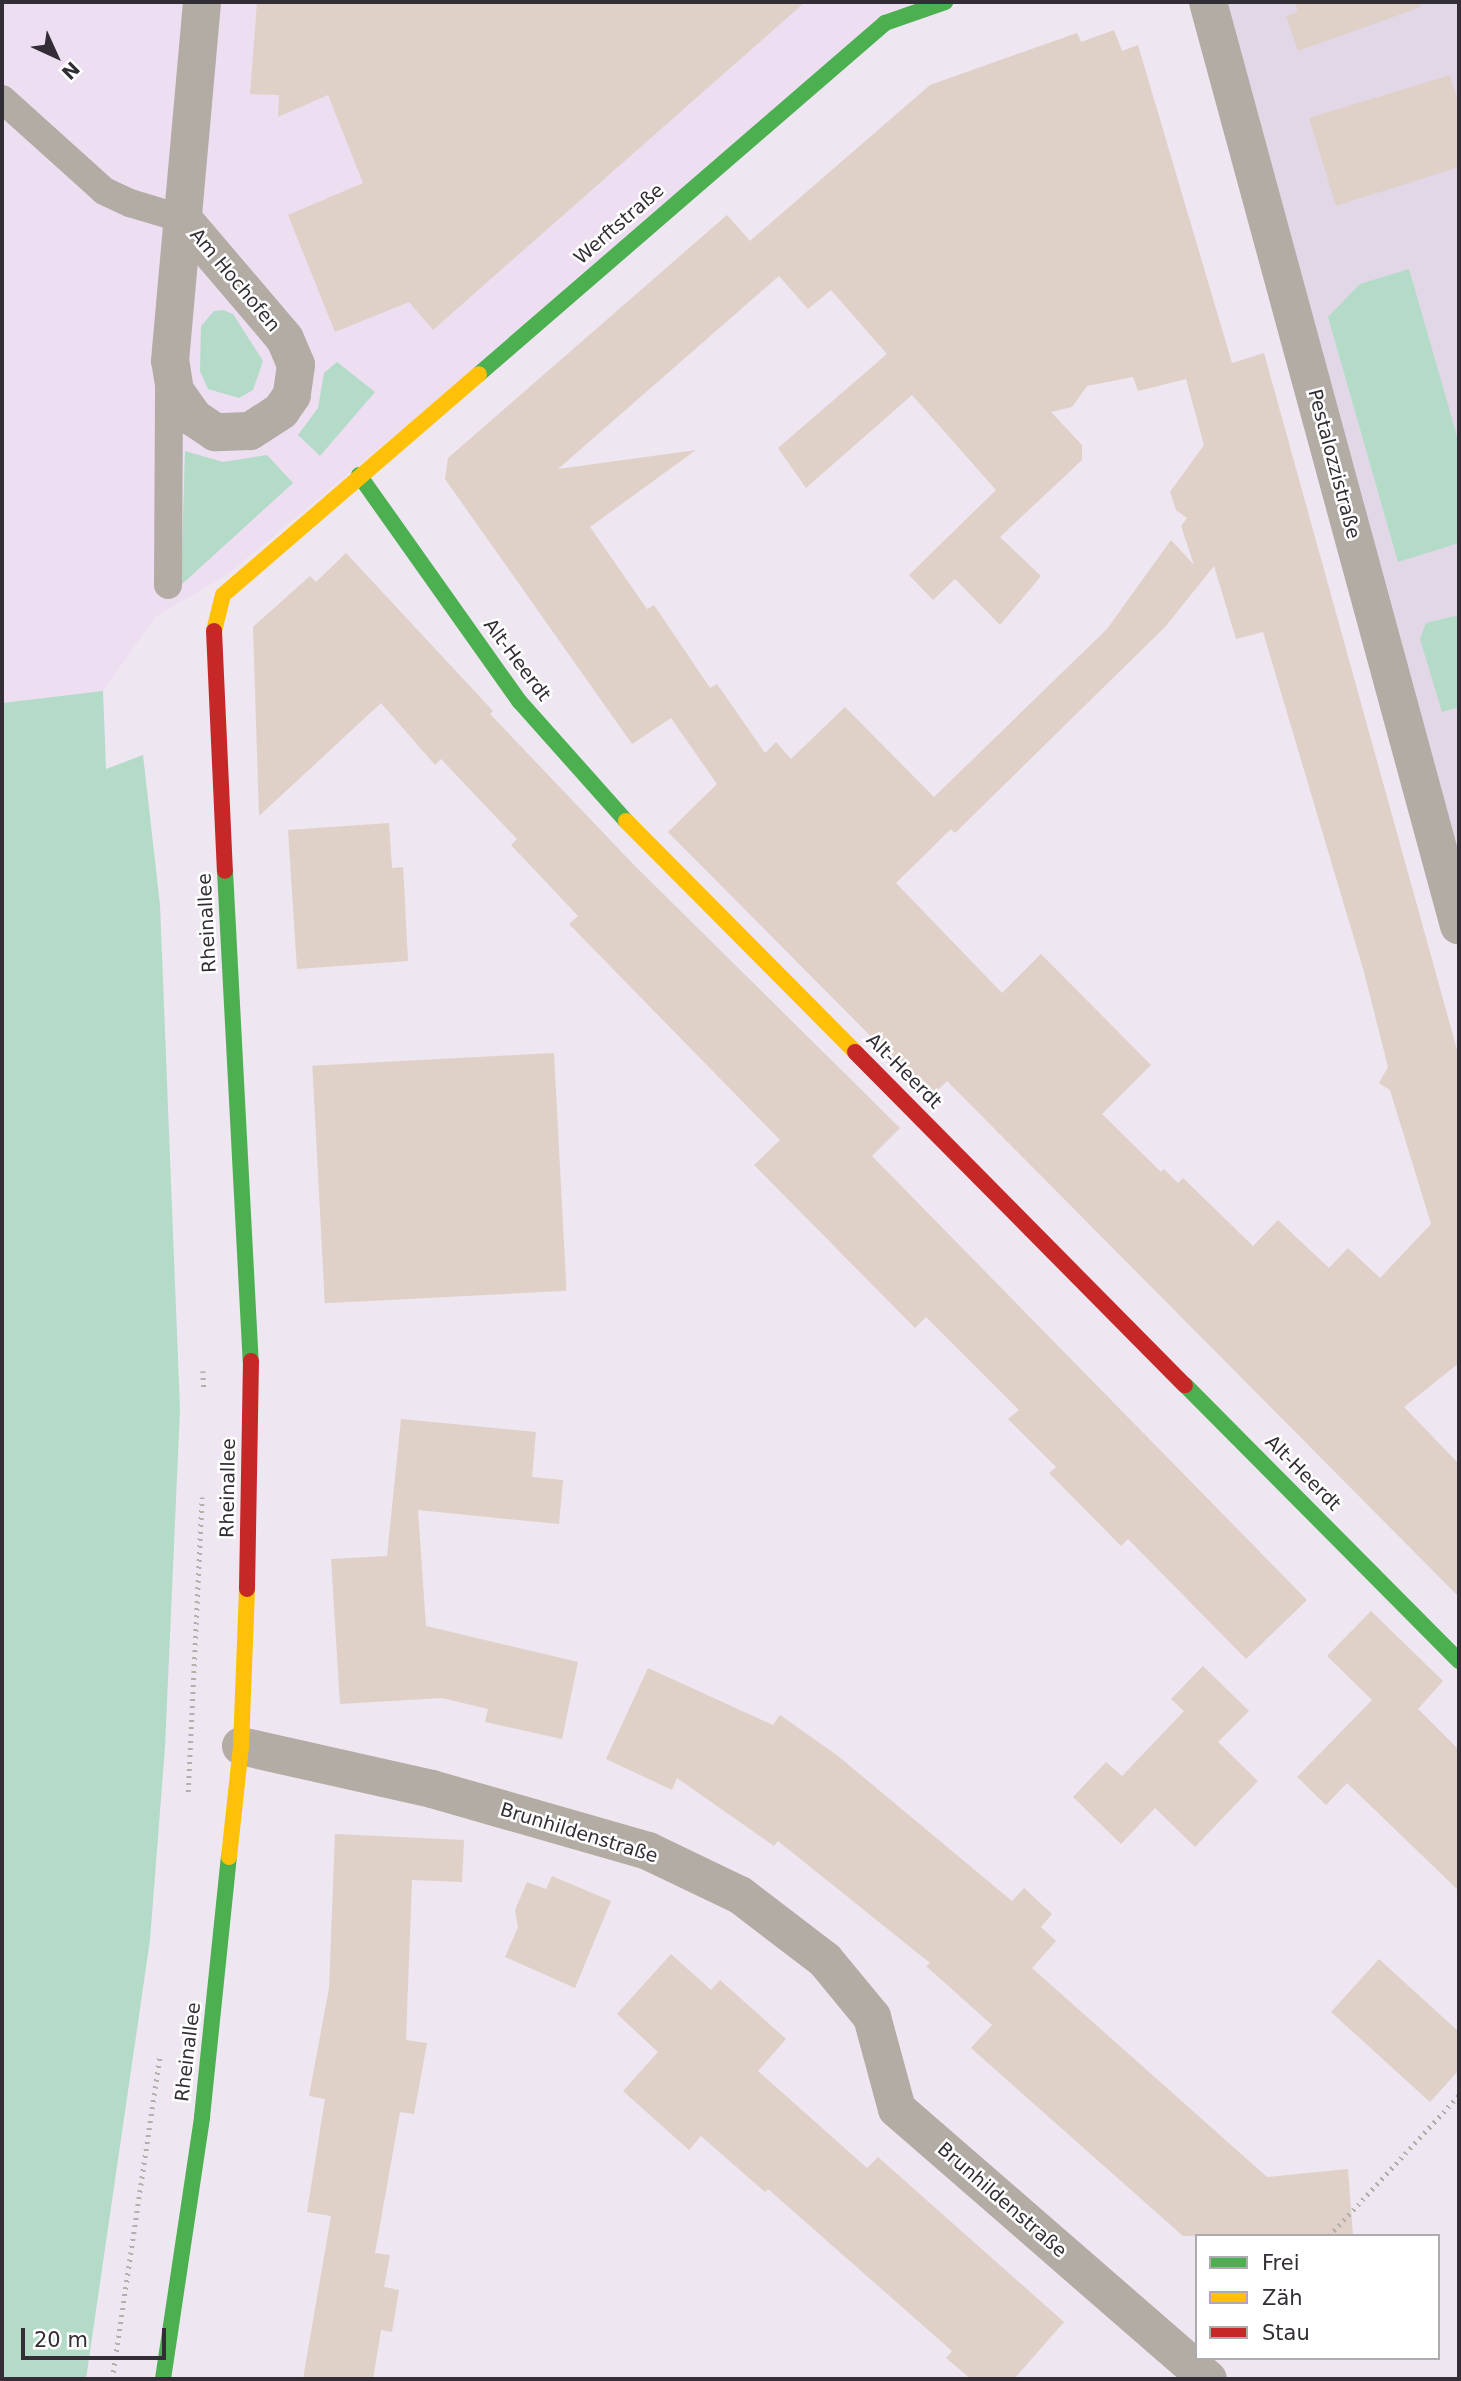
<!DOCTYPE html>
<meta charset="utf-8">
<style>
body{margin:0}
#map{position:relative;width:1461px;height:2381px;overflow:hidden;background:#eee6f1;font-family:"DejaVu Sans",sans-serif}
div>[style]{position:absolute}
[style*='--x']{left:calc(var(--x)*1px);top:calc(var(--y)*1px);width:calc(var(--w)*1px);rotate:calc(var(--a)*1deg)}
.commercial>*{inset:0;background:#e2d7e7}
.built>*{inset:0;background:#eddef2}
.green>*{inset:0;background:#b3dbc8}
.building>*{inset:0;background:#dfd1c7;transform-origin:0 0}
.path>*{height:4.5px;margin-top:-2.25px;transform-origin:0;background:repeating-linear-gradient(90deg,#b4afab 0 2px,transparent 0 7px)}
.lane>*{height:28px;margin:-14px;padding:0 14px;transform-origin:14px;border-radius:14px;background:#b2aca4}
.street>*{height:38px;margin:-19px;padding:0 19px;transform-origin:19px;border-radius:19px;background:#b2aca4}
.fast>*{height:16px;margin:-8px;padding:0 8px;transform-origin:8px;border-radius:8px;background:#4caf50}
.slow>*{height:16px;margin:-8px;padding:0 8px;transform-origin:8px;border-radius:8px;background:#ffc107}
.jam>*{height:16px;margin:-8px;padding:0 8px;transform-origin:8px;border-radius:8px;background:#c62828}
span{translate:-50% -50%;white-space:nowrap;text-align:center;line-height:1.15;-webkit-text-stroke:5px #fff;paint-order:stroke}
.street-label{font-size:19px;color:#332d35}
.frame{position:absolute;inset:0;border:4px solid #332d35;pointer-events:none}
.legend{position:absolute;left:1195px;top:2234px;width:245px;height:126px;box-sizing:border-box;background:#fff;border:2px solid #adabae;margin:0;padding:9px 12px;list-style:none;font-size:21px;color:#332d35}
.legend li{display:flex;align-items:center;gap:14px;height:35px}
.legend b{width:35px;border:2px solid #adabae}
.north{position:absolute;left:21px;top:21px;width:70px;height:70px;-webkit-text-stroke:5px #fff;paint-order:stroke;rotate:135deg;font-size:19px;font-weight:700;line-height:28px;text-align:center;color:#332d35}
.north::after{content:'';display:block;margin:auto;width:24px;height:32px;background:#332d35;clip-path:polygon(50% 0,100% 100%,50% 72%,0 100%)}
.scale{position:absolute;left:21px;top:2328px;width:145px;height:32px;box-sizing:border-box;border:4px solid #332d35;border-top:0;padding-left:9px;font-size:21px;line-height:24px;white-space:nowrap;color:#332d35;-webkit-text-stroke:5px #fff;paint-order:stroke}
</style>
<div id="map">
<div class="commercial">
<i style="clip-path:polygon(1207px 2px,1459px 2px,1459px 910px)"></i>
</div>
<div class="built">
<i style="clip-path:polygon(2px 2px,914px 2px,228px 574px,155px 617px,103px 691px,2px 703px)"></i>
</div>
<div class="green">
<i style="clip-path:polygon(1409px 269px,1459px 443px,1459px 543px,1398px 562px,1328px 317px,1360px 284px)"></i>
<i style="clip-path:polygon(223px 310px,233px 314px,263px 361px,253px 390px,239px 398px,208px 389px,200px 371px,201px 326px,214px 311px)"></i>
<i style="clip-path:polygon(337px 362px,375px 392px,320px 456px,298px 435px,318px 408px,324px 373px)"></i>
<i style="clip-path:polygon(185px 451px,223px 462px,267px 455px,293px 483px,181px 585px)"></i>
<i style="clip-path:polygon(1459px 615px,1459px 707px,1442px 712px,1420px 639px,1426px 623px)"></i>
<i style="clip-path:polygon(103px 691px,106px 769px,143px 755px,160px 905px,180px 1410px,165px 1747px,150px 1940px,86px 2379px,2px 2379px,2px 703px)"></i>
</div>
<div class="building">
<i style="clip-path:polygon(257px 2px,805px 2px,433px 330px,409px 302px,335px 332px,288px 215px,363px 183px,328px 95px,278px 117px,279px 95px,250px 94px)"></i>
<i style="clip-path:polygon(1294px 2px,1420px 2px,1421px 7px,1298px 51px,1286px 16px,1298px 12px)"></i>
<i style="clip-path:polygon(evenodd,1114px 30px,1122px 51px,1138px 45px,1232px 363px,1264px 353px,1459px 1057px,1459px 1363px,1404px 1407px,1459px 1464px,1459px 1597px,947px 1081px,931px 1097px,668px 832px,717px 784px,671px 718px,632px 744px,445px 479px,448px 458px,727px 215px,750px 241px,930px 85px,1077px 33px,1081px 42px,1114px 30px,779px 276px,808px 309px,831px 290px,887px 354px,778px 448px,806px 488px,912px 395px,996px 490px,909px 575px,933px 600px,955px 579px,1000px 625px,1041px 576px,1000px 537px,1082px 460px,1082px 445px,1051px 412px,1072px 407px,1087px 386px,1133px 377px,1138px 391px,1186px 379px,1204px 445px,1170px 492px,1176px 510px,1187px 518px,1181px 526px,1194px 565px,1171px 540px,1107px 629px,934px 797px,845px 707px,791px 759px,776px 742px,765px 753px,717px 684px,710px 688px,654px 605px,647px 609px,590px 527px,696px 450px,558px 469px,779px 276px,1114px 30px,1214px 566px,1236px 639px,1263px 632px,1364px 972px,1388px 1067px,1379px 1083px,1390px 1090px,1431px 1224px,1380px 1278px,1348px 1248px,1329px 1268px,1278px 1220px,1253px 1246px,1183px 1178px,1178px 1183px,1164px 1169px,1161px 1172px,1102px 1114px,1151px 1065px,1041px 954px,1002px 993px,896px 883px,951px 829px,955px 833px,1165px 627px,1214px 566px)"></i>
<i style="clip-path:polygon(1450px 75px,1459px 105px,1459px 167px,1336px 206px,1309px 118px)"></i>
<i style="clip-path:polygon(346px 553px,493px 711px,490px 714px,634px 865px,900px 1128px,872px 1156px,1307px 1600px,1246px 1659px,1128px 1539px,1121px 1546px,1049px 1473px,1056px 1467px,1008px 1419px,1019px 1410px,926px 1317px,915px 1328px,754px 1165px,780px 1140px,569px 924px,578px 916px,511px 845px,517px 839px,441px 759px,435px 765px,381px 703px,259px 816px,253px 627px,310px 576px,316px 582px)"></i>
<i style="clip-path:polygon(389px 823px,392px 868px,403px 867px,408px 961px,297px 969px,288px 830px)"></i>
<i style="left:554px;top:1053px;width:238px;height:242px;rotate:87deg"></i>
<i style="clip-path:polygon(401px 1419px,536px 1432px,532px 1477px,563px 1480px,559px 1524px,418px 1510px,426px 1626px,578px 1662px,562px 1739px,485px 1722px,488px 1709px,442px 1698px,340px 1704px,331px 1559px,387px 1556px)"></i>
<i style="clip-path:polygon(1371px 1611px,1443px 1681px,1418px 1709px,1459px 1750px,1459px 1891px,1347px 1783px,1326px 1805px,1297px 1777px,1372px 1700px,1327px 1656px)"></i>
<i style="clip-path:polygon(1203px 1666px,1249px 1711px,1218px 1742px,1258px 1781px,1195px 1847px,1155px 1808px,1121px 1844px,1073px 1797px,1106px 1762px,1122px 1776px,1184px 1711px,1171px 1699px)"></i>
<i style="clip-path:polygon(648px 1668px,773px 1725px,780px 1715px,838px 1756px,1012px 1901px,1024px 1888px,1052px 1914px,1041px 1927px,1056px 1941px,1032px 1968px,1267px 2177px,1348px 2169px,1353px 2236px,1183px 2236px,971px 2048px,992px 2025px,926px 1966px,930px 1963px,778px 1841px,774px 1846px,677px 1778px,672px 1790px,606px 1759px)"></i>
<i style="clip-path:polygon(335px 1834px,464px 1840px,462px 1882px,412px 1880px,406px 2040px,427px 2043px,414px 2114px,400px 2112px,375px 2253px,390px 2255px,384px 2287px,399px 2290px,392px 2332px,381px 2330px,373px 2379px,303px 2379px,331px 2216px,307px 2212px,325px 2099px,309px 2096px,329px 1988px)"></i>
<i style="clip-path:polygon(552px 1876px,611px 1901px,575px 1988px,505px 1957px,518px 1927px,515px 1910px,527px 1882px,546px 1889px)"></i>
<i style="clip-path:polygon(671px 1954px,711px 1990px,720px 1980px,786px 2039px,758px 2071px,867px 2168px,878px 2157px,1064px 2322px,1014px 2379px,971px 2379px,946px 2358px,952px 2351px,768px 2189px,765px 2192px,701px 2136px,689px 2150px,623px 2091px,658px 2052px,617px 2014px)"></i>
<i style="clip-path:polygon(1379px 1959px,1459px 2032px,1459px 2070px,1430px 2102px,1331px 2012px)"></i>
</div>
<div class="path">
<i style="--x:203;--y:1371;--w:19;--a:87"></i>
<i style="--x:188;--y:1792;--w:295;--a:-87.3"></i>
<i style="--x:1329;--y:2236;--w:192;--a:-47.3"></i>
<i style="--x:112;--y:2379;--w:328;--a:-81.6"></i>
</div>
<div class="lane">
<i style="--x:2;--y:99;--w:137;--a:42"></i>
<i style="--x:104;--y:191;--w:29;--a:25"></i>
<i style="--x:130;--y:203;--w:55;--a:16.8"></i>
<i style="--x:168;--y:585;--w:207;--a:-89.7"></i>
</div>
<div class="street">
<i style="--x:1208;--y:2;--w:957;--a:74.8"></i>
<i style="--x:183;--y:219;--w:157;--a:49.6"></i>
<i style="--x:285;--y:339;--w:28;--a:67"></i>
<i style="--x:296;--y:365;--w:30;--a:98"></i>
<i style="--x:292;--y:395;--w:19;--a:125"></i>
<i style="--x:281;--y:411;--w:37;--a:147"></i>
<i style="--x:250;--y:431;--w:35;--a:178"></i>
<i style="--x:215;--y:432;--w:25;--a:-146"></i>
<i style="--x:194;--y:418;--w:33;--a:-125"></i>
<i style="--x:175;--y:391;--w:30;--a:-99"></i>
<i style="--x:170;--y:361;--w:360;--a:-84.9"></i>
<i style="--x:241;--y:1746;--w:196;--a:12.7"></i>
<i style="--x:432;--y:1789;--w:225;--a:16"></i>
<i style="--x:648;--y:1851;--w:102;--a:25.6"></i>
<i style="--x:740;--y:1895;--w:107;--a:37.4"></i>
<i style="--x:825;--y:1960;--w:74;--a:50.5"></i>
<i style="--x:872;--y:2017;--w:95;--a:74.8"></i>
<i style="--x:897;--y:2109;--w:412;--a:41"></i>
</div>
<div class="fast">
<i style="--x:479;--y:374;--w:537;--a:-40.84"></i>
<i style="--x:885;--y:23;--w:64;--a:-19.3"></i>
<i style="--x:359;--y:475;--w:278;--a:54.7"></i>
<i style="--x:520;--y:702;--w:159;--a:48.3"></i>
<i style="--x:225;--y:871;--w:491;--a:87"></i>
<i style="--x:1185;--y:1385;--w:389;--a:45.2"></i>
<i style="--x:163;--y:2379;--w:265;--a:-81.5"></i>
<i style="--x:202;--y:2117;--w:261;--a:-84.1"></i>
</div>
<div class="slow">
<i style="--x:214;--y:631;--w:37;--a:-76"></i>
<i style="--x:223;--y:595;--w:338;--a:-40.8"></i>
<i style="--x:626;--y:821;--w:325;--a:45.2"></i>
<i style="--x:229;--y:1857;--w:112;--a:-83.8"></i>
<i style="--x:241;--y:1746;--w:157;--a:-87.8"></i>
</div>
<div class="jam">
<i style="--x:214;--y:631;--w:240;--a:87.4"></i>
<i style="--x:855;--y:1052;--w:469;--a:45.3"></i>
<i style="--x:247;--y:1589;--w:228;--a:-89"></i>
</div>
<div class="street-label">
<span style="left:619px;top:224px;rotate:-41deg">Werftstraße</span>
<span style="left:235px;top:280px;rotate:50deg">Am Hochofen</span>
<span style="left:1334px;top:464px;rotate:75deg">Pestalozzistraße</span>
<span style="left:517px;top:660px;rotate:53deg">Alt-Heerdt</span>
<span style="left:207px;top:923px;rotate:-93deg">Rheinallee</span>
<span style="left:904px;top:1071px;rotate:45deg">Alt-Heerdt</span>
<span style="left:1303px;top:1473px;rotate:45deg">Alt-Heerdt</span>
<span style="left:228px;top:1488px;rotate:-89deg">Rheinallee</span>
<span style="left:579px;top:1833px;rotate:17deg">Brunhildenstraße</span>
<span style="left:188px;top:2052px;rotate:-83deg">Rheinallee</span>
<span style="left:1002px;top:2200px;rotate:41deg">Brunhildenstraße</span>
</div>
<div class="frame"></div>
<ul class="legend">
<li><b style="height:9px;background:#4caf50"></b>Frei</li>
<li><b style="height:9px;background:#ffc107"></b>Zäh</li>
<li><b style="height:9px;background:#c62828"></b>Stau</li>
</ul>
<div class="north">N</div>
<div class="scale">20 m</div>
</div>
